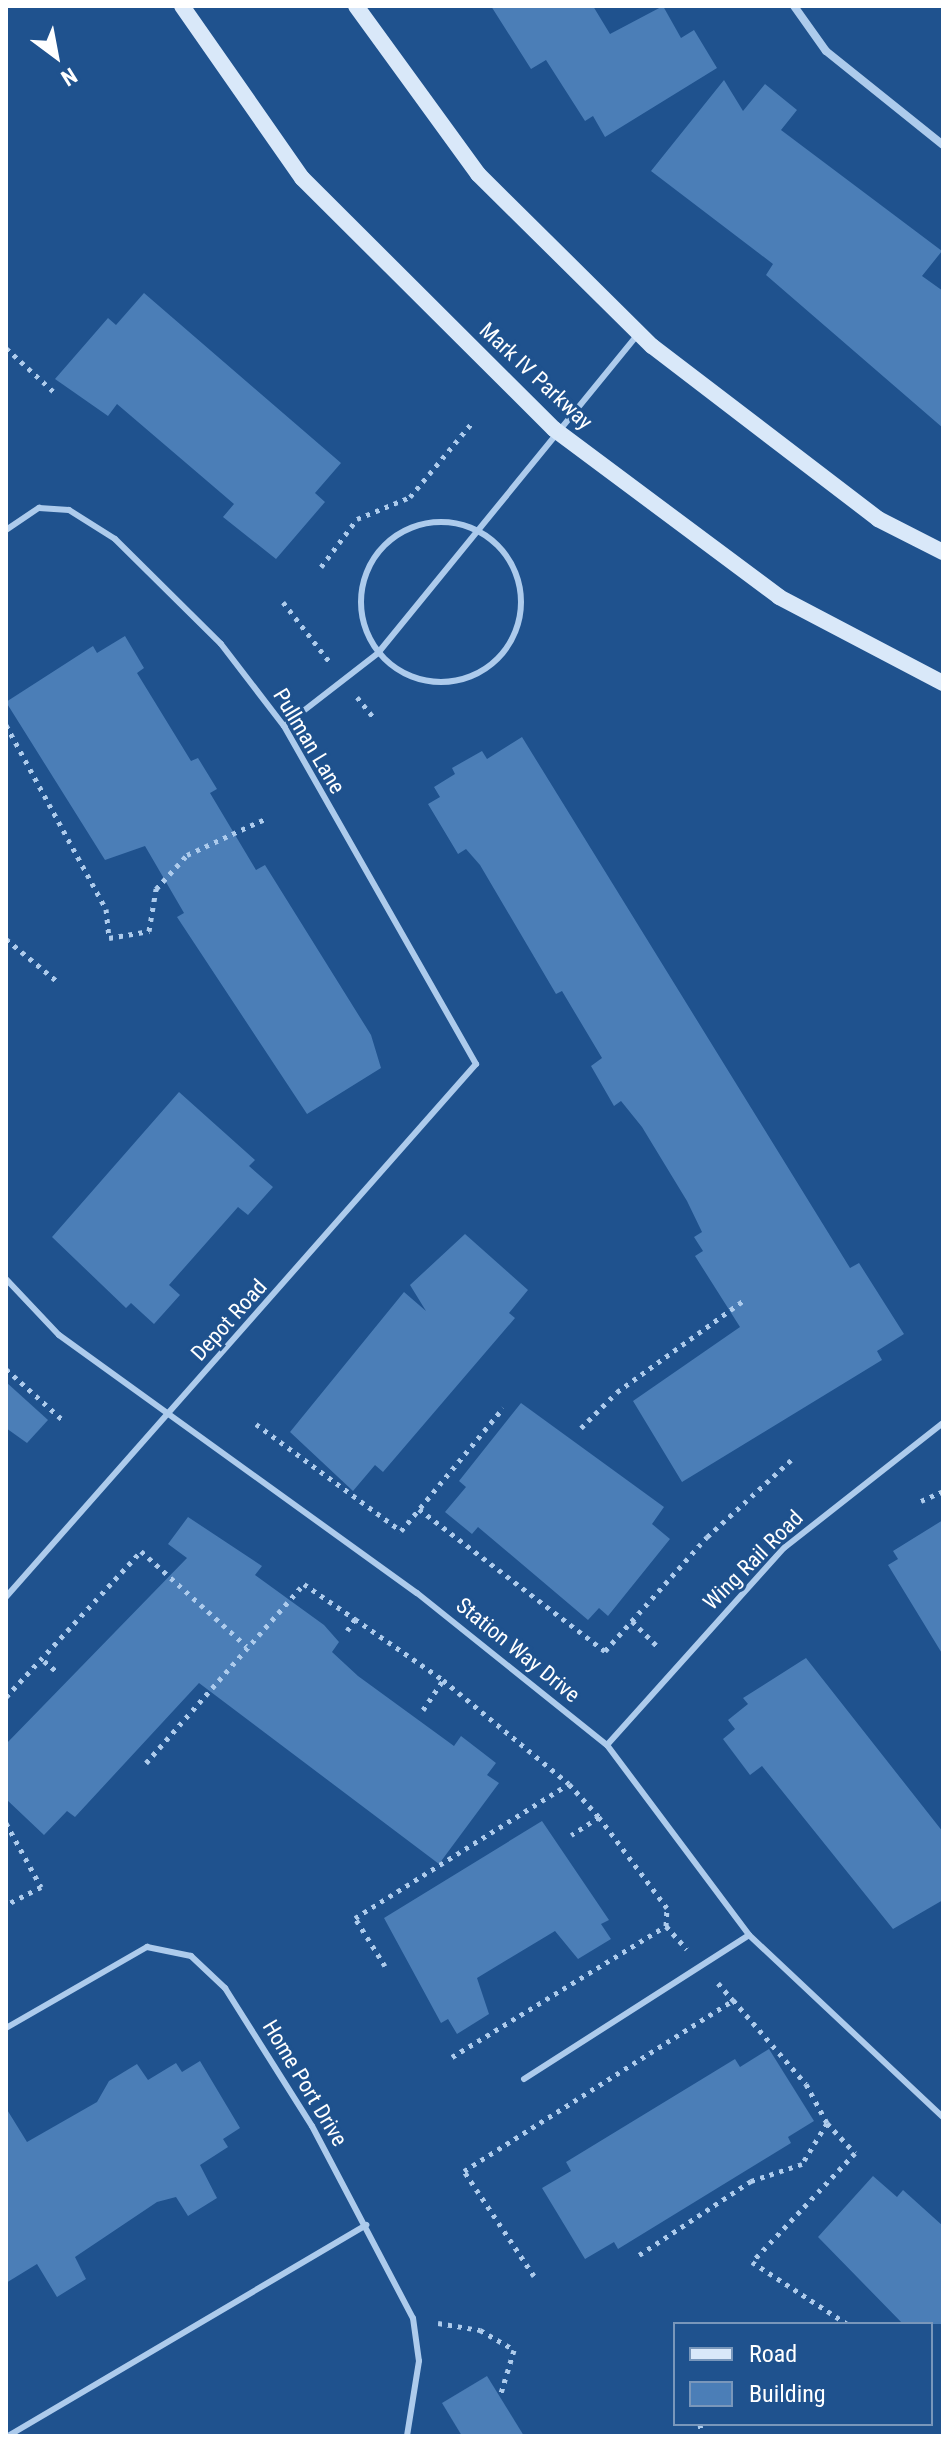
<!DOCTYPE html>
<style>
body{margin:0}
#map{position:relative;width:949px;height:2442px;overflow:hidden;background:#1f528e;font-family:"Roboto Condensed",sans-serif}
div>[style]{position:absolute}
[style*='--x']{left:calc(var(--x)*1px);top:calc(var(--y)*1px);width:calc(var(--w)*1px);rotate:calc(var(--a)*1deg)}
.building>*{inset:0;background:#4b7eb7}
.path>*{height:5px;margin-top:-2.5px;transform-origin:0;background:repeating-linear-gradient(90deg,#adcbec 0 4px,transparent 0 10px)}
.lane>*{height:6px;margin:-3px;padding:0 3px;transform-origin:3px;border-radius:3px;background:#adcbec}
.lane>.ring{margin:-3px;padding:0;box-sizing:content-box;background:none;border:6px solid #adcbec;border-radius:50%}
.street>*{height:8px;margin:-4px;padding:0 4px;transform-origin:4px;border-radius:4px;background:#adcbec}
.secondary>*{height:16px;margin:-8px;padding:0 8px;transform-origin:8px;border-radius:8px;background:#d9e8f9}
span{translate:-50% -50%;white-space:nowrap;text-align:center;line-height:1.15;-webkit-text-stroke:6px #1f528e;paint-order:stroke}
.street-label{font-size:22px;color:#fff}
.frame{position:absolute;inset:0;border:8px solid #fff;pointer-events:none}
.legend{position:absolute;left:673px;top:2322px;width:260px;height:104px;box-sizing:border-box;background:#1f528e;border:2px solid #7997bb;margin:0;padding:10px 14px;list-style:none;font-size:24px;color:#fff}
.legend li{display:flex;align-items:center;gap:16px;height:40px}
.legend b{width:40px;border:2px solid #7997bb}
.north{position:absolute;left:16px;top:16px;width:80px;height:80px;-webkit-text-stroke:6px #1f528e;paint-order:stroke;rotate:148deg;font-size:22px;font-weight:700;line-height:32px;text-align:center;color:#fff}
.north::after{content:'';display:block;margin:auto;width:28px;height:36px;background:#fff;clip-path:polygon(50% 0,100% 100%,50% 72%,0 100%)}
</style>
<div id="map">
<div class="building">
<i style="clip-path:polygon(491px 6px,593px 6px,610px 34px,663px 6px,681px 38px,694px 30px,717px 68px,605px 137px,593px 116px,585px 121px,546px 60px,531px 69px)"></i>
<i style="clip-path:polygon(724px 80px,743px 111px,765px 84px,797px 110px,781px 130px,942px 251px,922px 276px,943px 291px,943px 428px,766px 275px,773px 264px,651px 171px)"></i>
<i style="clip-path:polygon(144px 293px,341px 463px,315px 493px,325px 502px,276px 559px,223px 517px,234px 504px,117px 404px,108px 416px,55px 379px,108px 318px,116px 325px)"></i>
<i style="clip-path:polygon(125px 636px,144px 668px,137px 673px,191px 761px,198px 758px,217px 789px,210px 793px,256px 870px,265px 865px,371px 1035px,381px 1068px,307px 1114px,177px 917px,184px 913px,145px 846px,105px 860px,6px 702px,93px 646px,97px 653px)"></i>
<i style="clip-path:polygon(522px 737px,850px 1268px,859px 1263px,904px 1334px,877px 1351px,882px 1360px,682px 1482px,633px 1401px,740px 1327px,695px 1256px,703px 1251px,694px 1237px,702px 1232px,687px 1201px,642px 1127px,621px 1101px,614px 1106px,591px 1066px,602px 1058px,562px 991px,556px 994px,480px 865px,466px 849px,458px 854px,428px 804px,440px 797px,434px 787px,455px 774px,452px 768px,482px 751px,487px 759px)"></i>
<i style="clip-path:polygon(179px 1092px,255px 1160px,249px 1166px,273px 1187px,248px 1215px,238px 1207px,169px 1285px,180px 1295px,154px 1324px,131px 1303px,126px 1308px,52px 1237px)"></i>
<i style="clip-path:polygon(465px 1234px,528px 1290px,509px 1313px,515px 1318px,383px 1472px,375px 1465px,353px 1491px,290px 1432px,404px 1292px,426px 1311px,410px 1285px)"></i>
<i style="clip-path:polygon(6px 1382px,48px 1420px,27px 1443px,6px 1428px)"></i>
<i style="clip-path:polygon(521px 1403px,664px 1507px,652px 1524px,670px 1539px,608px 1616px,599px 1608px,588px 1620px,478px 1527px,472px 1534px,445px 1512px,466px 1487px,459px 1481px)"></i>
<i style="clip-path:polygon(188px 1517px,262px 1566px,255px 1575px,324px 1625px,339px 1642px,332px 1652px,358px 1676px,454px 1746px,461px 1736px,496px 1763px,487px 1775px,499px 1783px,439px 1864px,199px 1683px,75px 1817px,67px 1811px,44px 1835px,6px 1799px,6px 1744px,187px 1558px,168px 1544px)"></i>
<i style="clip-path:polygon(943px 1520px,943px 1655px,888px 1565px,898px 1559px,893px 1551px)"></i>
<i style="clip-path:polygon(806px 1658px,943px 1832px,943px 1900px,893px 1929px,762px 1766px,750px 1775px,723px 1739px,735px 1729px,728px 1720px,748px 1704px,743px 1698px)"></i>
<i style="clip-path:polygon(542px 1821px,609px 1920px,601px 1924px,611px 1939px,578px 1959px,555px 1931px,477px 1978px,489px 2014px,457px 2034px,448px 2019px,441px 2023px,384px 1918px)"></i>
<i style="clip-path:polygon(769px 2049px,814px 2121px,788px 2137px,791px 2143px,618px 2249px,614px 2242px,585px 2259px,542px 2188px,571px 2171px,566px 2162px,735px 2059px,740px 2067px)"></i>
<i style="clip-path:polygon(200px 2061px,240px 2128px,223px 2139px,228px 2147px,200px 2165px,217px 2198px,188px 2216px,176px 2197px,157px 2202px,75px 2257px,86px 2279px,57px 2297px,37px 2264px,6px 2283px,6px 2108px,27px 2142px,97px 2102px,109px 2081px,137px 2064px,148px 2080px,176px 2063px,182px 2072px)"></i>
<i style="clip-path:polygon(873px 2176px,897px 2197px,903px 2190px,943px 2226px,943px 2324px,903px 2324px,818px 2237px)"></i>
<i style="clip-path:polygon(487px 2376px,524px 2436px,462px 2436px,442px 2403px)"></i>
</div>
<div class="path">
<i style="--x:6;--y:348;--w:64;--a:42.5"></i>
<i style="--x:321;--y:567;--w:60;--a:-53.1"></i>
<i style="--x:357;--y:519;--w:57;--a:-22.5"></i>
<i style="--x:410;--y:497;--w:95;--a:-50.1"></i>
<i style="--x:283;--y:602;--w:75;--a:52.1"></i>
<i style="--x:357;--y:697;--w:26;--a:51"></i>
<i style="--x:6;--y:725;--w:209;--a:61.5"></i>
<i style="--x:106;--y:909;--w:29;--a:84"></i>
<i style="--x:109;--y:938;--w:41;--a:-9.9"></i>
<i style="--x:149;--y:931;--w:43;--a:-80.5"></i>
<i style="--x:156;--y:889;--w:46;--a:-47.6"></i>
<i style="--x:187;--y:855;--w:86;--a:-24.8"></i>
<i style="--x:6;--y:939;--w:67;--a:39.6"></i>
<i style="--x:6;--y:1369;--w:78;--a:41.9"></i>
<i style="--x:256;--y:1424;--w:180;--a:36.4"></i>
<i style="--x:401;--y:1531;--w:160;--a:-50.3"></i>
<i style="--x:581;--y:1428;--w:51;--a:-45"></i>
<i style="--x:617;--y:1392;--w:157;--a:-35.9"></i>
<i style="--x:921;--y:1501;--w:24;--a:-24"></i>
<i style="--x:419;--y:1509;--w:234;--a:37.4"></i>
<i style="--x:605;--y:1651;--w:153;--a:-48.2"></i>
<i style="--x:707;--y:1537;--w:114;--a:-42.5"></i>
<i style="--x:355;--y:1619;--w:107;--a:34.7"></i>
<i style="--x:632;--y:1621;--w:40;--a:45"></i>
<i style="--x:44;--y:1661;--w:17;--a:40"></i>
<i style="--x:6;--y:1697;--w:199;--a:-47.2"></i>
<i style="--x:141;--y:1551;--w:142;--a:42.1"></i>
<i style="--x:423;--y:1710;--w:36;--a:-56"></i>
<i style="--x:443;--y:1680;--w:163;--a:39.5"></i>
<i style="--x:146;--y:1763;--w:239;--a:-48.6"></i>
<i style="--x:304;--y:1584;--w:62;--a:34.5"></i>
<i style="--x:355;--y:1619;--w:14;--a:124"></i>
<i style="--x:6;--y:1823;--w:73;--a:61.3"></i>
<i style="--x:41;--y:1887;--w:39;--a:153"></i>
<i style="--x:666;--y:1926;--w:31;--a:48"></i>
<i style="--x:385;--y:1966;--w:57;--a:-122"></i>
<i style="--x:355;--y:1918;--w:252;--a:-32.1"></i>
<i style="--x:569;--y:1784;--w:45;--a:47.7"></i>
<i style="--x:599;--y:1817;--w:33;--a:147"></i>
<i style="--x:718;--y:1983;--w:23;--a:49"></i>
<i style="--x:452;--y:2057;--w:251;--a:-31.5"></i>
<i style="--x:666;--y:1926;--w:18;--a:-87"></i>
<i style="--x:667;--y:1908;--w:114;--a:-126.8"></i>
<i style="--x:827;--y:2123;--w:41;--a:47"></i>
<i style="--x:855;--y:2153;--w:150;--a:133.4"></i>
<i style="--x:752;--y:2262;--w:113;--a:33.1"></i>
<i style="--x:534;--y:2276;--w:126;--a:-123.7"></i>
<i style="--x:464;--y:2171;--w:319;--a:-32.4"></i>
<i style="--x:733;--y:2000;--w:111;--a:49"></i>
<i style="--x:806;--y:2084;--w:44;--a:61.7"></i>
<i style="--x:827;--y:2123;--w:48;--a:121.4"></i>
<i style="--x:802;--y:2164;--w:54;--a:161.6"></i>
<i style="--x:751;--y:2181;--w:134;--a:146.5"></i>
<i style="--x:438;--y:2323;--w:43;--a:9.5"></i>
<i style="--x:480;--y:2330;--w:39;--a:30"></i>
<i style="--x:514;--y:2350;--w:45;--a:106.8"></i>
<i style="--x:700;--y:2424;--w:12;--a:81"></i>
</div>
<div class="lane">
<i class="ring" style="left:361px;top:522px;width:154px;height:154px"></i>
<i style="--x:6;--y:530;--w:40;--a:-34"></i>
<i style="--x:39;--y:508;--w:30;--a:4"></i>
<i style="--x:69;--y:510;--w:54;--a:32.2"></i>
<i style="--x:115;--y:539;--w:149;--a:44.7"></i>
<i style="--x:221;--y:644;--w:103;--a:52.5"></i>
<i style="--x:284;--y:726;--w:389;--a:60.4"></i>
<i style="--x:476;--y:1064;--w:711;--a:131.41"></i>
<i style="--x:284;--y:726;--w:119;--a:-37.8"></i>
<i style="--x:378;--y:653;--w:413;--a:-50.8"></i>
<i style="--x:6;--y:1279;--w:77;--a:46.6"></i>
<i style="--x:59;--y:1335;--w:441;--a:35.8"></i>
<i style="--x:417;--y:1593;--w:243;--a:38.7"></i>
<i style="--x:607;--y:1745;--w:237;--a:53.2"></i>
<i style="--x:749;--y:1935;--w:266;--a:43.2"></i>
<i style="--x:607;--y:1745;--w:265;--a:-48.1"></i>
<i style="--x:784;--y:1548;--w:202;--a:-38.2"></i>
<i style="--x:6;--y:2028;--w:163;--a:-29.9"></i>
<i style="--x:147;--y:1947;--w:45;--a:11.6"></i>
<i style="--x:191;--y:1956;--w:47;--a:43.3"></i>
<i style="--x:225;--y:1988;--w:163;--a:57.8"></i>
<i style="--x:312;--y:2126;--w:217;--a:62.3"></i>
<i style="--x:413;--y:2318;--w:43;--a:82.1"></i>
<i style="--x:419;--y:2361;--w:76;--a:99.1"></i>
<i style="--x:524;--y:2079;--w:267;--a:-32.6"></i>
<i style="--x:8;--y:2436;--w:416;--a:-30.5"></i>
</div>
<div class="street">
<i style="--x:794;--y:6;--w:55;--a:54.6"></i>
<i style="--x:826;--y:51;--w:150;--a:38.8"></i>
</div>
<div class="secondary">
<i style="--x:182;--y:6;--w:210;--a:55.1"></i>
<i style="--x:302;--y:178;--w:356;--a:44.9"></i>
<i style="--x:554;--y:429;--w:281;--a:36.7"></i>
<i style="--x:779;--y:597;--w:185;--a:27.7"></i>
<i style="--x:356;--y:6;--w:208;--a:54"></i>
<i style="--x:478;--y:174;--w:245;--a:44.7"></i>
<i style="--x:652;--y:346;--w:285;--a:37.4"></i>
<i style="--x:878;--y:519;--w:73;--a:26.9"></i>
</div>
<div class="street-label">
<span style="left:536px;top:376px;rotate:43deg">Mark IV Parkway</span>
<span style="left:309px;top:741px;rotate:59deg">Pullman Lane</span>
<span style="left:229px;top:1320px;rotate:-48deg">Depot Road</span>
<span style="left:753px;top:1560px;rotate:-45deg">Wing Rail Road</span>
<span style="left:518px;top:1650px;rotate:39deg">Station Way Drive</span>
<span style="left:305px;top:2083px;rotate:59deg">Home Port Drive</span>
</div>
<div class="frame"></div>
<ul class="legend">
<li><b style="height:10px;background:#d9e8f9"></b>Road</li>
<li><b style="height:22px;background:#4b7eb7"></b>Building</li>
</ul>
<div class="north">N</div>
</div>
